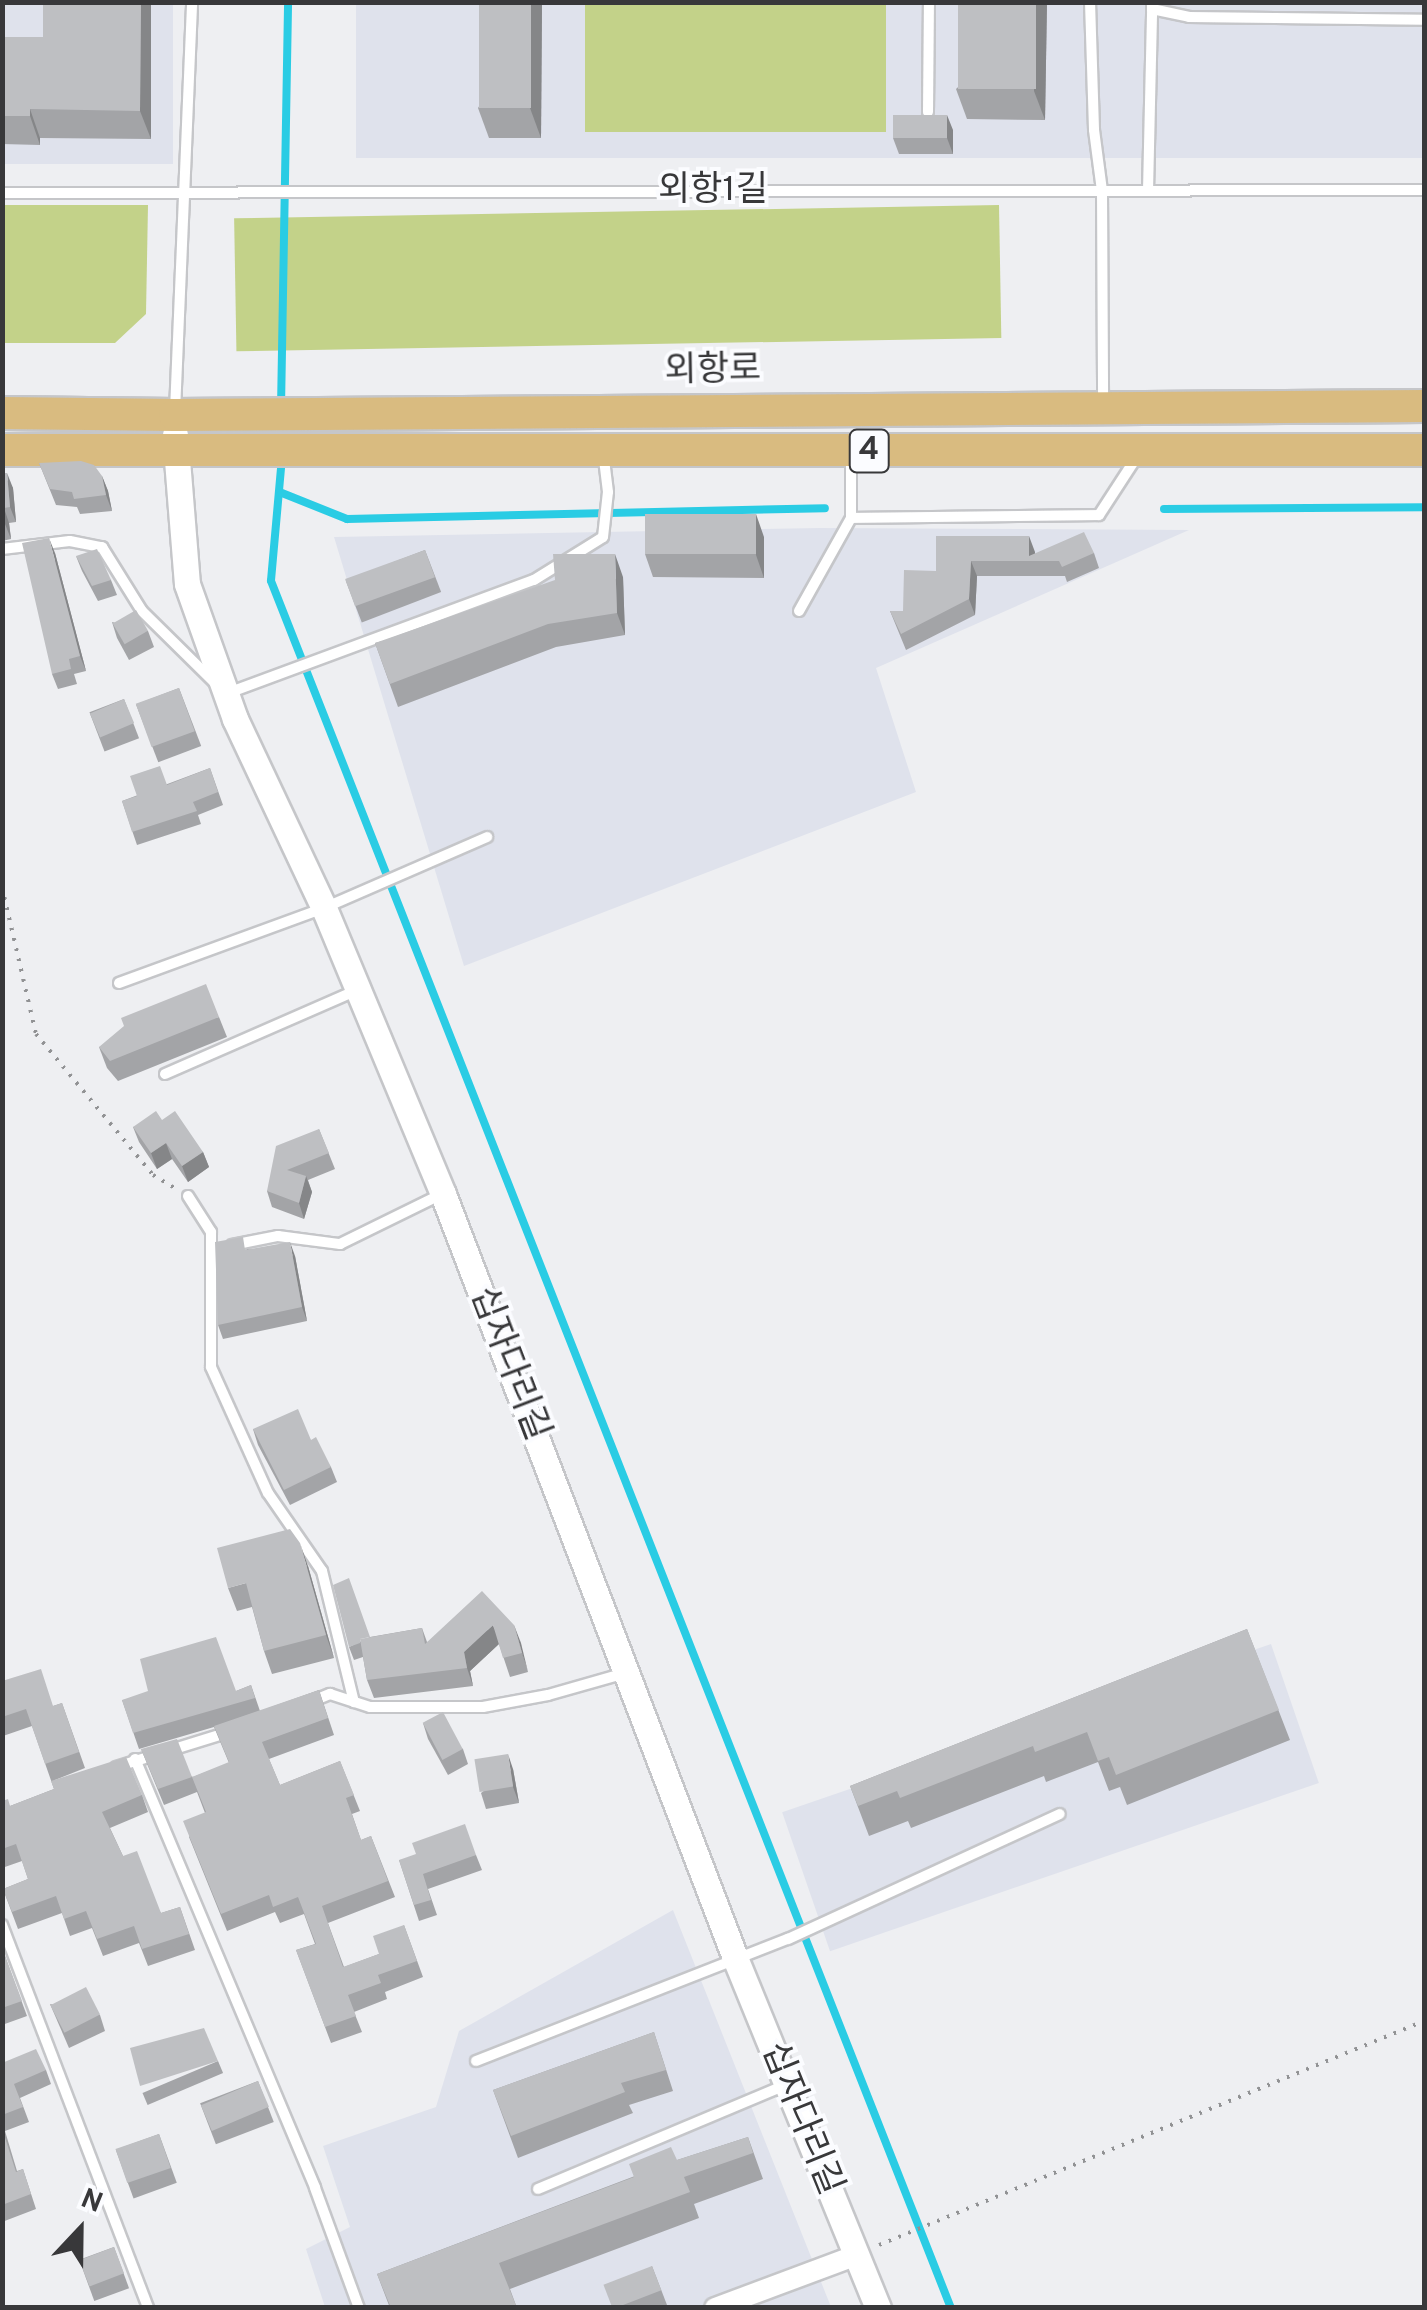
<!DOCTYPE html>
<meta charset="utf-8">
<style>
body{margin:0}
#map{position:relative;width:1427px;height:2310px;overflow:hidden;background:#eeeff2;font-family:Overpass,"Noto Sans KR",sans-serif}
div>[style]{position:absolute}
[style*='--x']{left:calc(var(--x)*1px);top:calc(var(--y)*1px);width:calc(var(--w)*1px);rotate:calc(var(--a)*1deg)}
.built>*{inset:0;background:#dfe2ec;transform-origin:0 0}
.green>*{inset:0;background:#c3d289;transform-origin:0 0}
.stream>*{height:8px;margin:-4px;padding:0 4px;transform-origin:4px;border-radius:4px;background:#2acce4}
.path>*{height:4px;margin-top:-2px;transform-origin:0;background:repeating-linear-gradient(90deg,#919294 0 2.5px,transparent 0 10.5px)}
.roads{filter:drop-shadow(2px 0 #c5c6c9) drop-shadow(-2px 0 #c5c6c9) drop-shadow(0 2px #c5c6c9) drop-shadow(0 -2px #c5c6c9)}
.service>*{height:10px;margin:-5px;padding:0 5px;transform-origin:5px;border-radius:5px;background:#fff}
.minor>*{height:20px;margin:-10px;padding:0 10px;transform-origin:10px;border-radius:10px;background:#fff}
.tertiary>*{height:25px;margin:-12.5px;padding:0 12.5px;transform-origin:12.5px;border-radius:12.5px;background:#fff}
.primary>*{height:32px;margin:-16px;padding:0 16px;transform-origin:16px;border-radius:16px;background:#d9bb80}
.wall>*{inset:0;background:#a3a4a7;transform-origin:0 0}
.shaded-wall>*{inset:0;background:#858688}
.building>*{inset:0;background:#bebfc2;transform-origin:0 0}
span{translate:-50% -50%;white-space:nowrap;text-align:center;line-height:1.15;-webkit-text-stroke:8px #fbfcff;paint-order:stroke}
.shield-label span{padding:2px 8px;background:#fbfcff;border:2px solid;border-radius:8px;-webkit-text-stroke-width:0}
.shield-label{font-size:32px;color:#38383a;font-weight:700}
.street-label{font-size:35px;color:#38383a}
.frame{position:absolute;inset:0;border:5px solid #38383a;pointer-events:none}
.north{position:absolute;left:30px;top:2180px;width:100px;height:100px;-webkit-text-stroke:8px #fbfcff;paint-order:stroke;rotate:22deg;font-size:28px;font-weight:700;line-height:40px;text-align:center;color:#38383a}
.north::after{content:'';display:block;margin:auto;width:35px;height:45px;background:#38383a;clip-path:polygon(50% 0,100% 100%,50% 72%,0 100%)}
</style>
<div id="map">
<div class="built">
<i style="left:2px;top:3px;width:171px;height:161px"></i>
<i style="left:356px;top:3px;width:1068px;height:155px"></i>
<i style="clip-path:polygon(820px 528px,1189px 530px,876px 668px,916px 792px,464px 966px,334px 537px)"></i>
<i style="left:1271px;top:1644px;width:147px;height:517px;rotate:71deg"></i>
<i style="clip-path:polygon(673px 1910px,831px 2307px,325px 2307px,306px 2249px,350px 2227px,323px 2146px,436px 2107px,459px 2031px)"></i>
</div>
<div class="green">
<i style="left:585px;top:3px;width:301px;height:129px"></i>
<i style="clip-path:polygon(148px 205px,146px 314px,115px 343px,3px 343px,3px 205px)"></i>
<i style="left:999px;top:205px;width:133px;height:765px;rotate:89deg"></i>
</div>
<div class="stream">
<i style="--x:281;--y:408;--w:406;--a:-89"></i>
<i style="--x:282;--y:457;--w:124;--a:95.1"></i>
<i style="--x:271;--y:581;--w:1856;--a:68.51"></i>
<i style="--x:282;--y:493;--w:70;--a:21.8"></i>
<i style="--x:347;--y:519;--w:478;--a:-1.3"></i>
<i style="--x:1164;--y:509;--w:260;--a:-0.4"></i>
</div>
<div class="path">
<i style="--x:2;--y:887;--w:151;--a:77"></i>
<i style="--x:36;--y:1034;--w:183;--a:50.3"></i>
<i style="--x:153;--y:1175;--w:26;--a:31"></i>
<i style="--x:879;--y:2245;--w:589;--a:-22.34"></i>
</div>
<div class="roads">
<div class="service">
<i style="--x:1090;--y:2;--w:128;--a:88.2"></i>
<i style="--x:1094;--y:130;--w:62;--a:82.5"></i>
<i style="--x:1102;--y:191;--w:215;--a:89.7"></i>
<i style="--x:1152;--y:2;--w:7;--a:90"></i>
<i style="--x:1152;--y:9;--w:38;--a:12"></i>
<i style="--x:1189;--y:17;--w:235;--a:0.7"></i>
<i style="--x:928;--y:112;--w:110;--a:-89.5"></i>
<i style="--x:1148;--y:191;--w:182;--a:-88.7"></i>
<i style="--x:2;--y:193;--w:1422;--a:-0.12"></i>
<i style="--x:175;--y:411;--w:409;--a:-87.6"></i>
<i style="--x:851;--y:518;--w:248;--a:-0.7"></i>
<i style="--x:1099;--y:515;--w:72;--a:-57"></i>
<i style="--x:2;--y:549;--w:68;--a:-6.7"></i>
<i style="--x:70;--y:541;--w:33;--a:11"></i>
<i style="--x:102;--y:547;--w:75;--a:58"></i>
<i style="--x:142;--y:611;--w:104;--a:44.6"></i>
<i style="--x:799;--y:611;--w:107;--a:-60.8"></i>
<i style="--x:851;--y:518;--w:61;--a:-90"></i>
<i style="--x:228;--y:693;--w:326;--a:-20.3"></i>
<i style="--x:534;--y:580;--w:81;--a:-31.9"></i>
<i style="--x:603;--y:537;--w:45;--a:-83.7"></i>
<i style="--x:608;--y:492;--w:35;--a:-97"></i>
<i style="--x:119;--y:983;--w:218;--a:-20.1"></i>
<i style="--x:324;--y:908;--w:178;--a:-23.5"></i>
<i style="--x:165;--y:1074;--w:207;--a:-23.6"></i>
<i style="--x:188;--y:1196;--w:43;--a:57.4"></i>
<i style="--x:211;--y:1232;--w:135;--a:90"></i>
<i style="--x:211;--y:1367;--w:138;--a:65.7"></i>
<i style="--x:268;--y:1493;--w:95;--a:55.3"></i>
<i style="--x:322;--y:1571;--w:135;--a:76.3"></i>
<i style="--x:232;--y:1245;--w:47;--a:-11.1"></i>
<i style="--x:278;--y:1236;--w:63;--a:7.4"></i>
<i style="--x:340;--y:1244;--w:114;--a:-26.1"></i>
<i style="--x:310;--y:1702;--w:22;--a:-22"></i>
<i style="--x:330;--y:1694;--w:42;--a:18"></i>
<i style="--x:370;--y:1707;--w:113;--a:0"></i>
<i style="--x:483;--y:1707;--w:66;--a:-10.5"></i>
<i style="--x:548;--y:1695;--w:80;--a:-15.9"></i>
<i style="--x:135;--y:1759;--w:465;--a:67.2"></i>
<i style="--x:315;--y:2188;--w:128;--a:69.9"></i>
<i style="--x:116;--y:1767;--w:118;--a:-17.2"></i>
<i style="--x:2;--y:1925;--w:410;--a:69.1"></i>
<i style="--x:476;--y:2061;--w:335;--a:-21.4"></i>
<i style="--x:788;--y:1939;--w:299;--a:-24.7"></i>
<i style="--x:538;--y:2189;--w:269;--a:-22.8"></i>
</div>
<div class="minor">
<i style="--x:715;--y:2308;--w:152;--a:-20.5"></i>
</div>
<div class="tertiary">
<i style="--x:175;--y:435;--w:149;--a:85.4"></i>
<i style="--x:187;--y:584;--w:143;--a:70.4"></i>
<i style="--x:235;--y:719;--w:209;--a:64.8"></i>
<i style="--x:324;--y:908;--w:310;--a:67.4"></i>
<i style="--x:443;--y:1194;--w:820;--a:69.07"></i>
<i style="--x:736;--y:1960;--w:376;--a:67.8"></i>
</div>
<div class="primary">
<i style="--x:2;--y:413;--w:173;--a:0.7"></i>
<i style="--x:175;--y:415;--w:1249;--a:-0.41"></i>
<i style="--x:2;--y:450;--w:1422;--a:0"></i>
</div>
</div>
<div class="wall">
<i style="clip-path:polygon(30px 2px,151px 2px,151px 139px,40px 138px,40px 145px,2px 144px,2px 37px,43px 37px,43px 4px,31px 5px)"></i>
<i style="clip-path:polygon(542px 2px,541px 138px,489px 138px,478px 108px)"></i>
<i style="clip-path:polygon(1047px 2px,1045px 120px,967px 119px,956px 89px)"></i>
<i style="clip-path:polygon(953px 130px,953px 154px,899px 154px,893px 138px)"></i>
<i style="clip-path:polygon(39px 463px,102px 476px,108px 491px,112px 511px,80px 514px,77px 507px,56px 505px)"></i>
<i style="clip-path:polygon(2px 473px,13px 488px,16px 522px,9px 523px,11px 539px,2px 541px)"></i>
<i style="clip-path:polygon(936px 536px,1035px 552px,1035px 554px,1094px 553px,1099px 568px,1067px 582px,1065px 576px,977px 576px,975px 615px,906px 650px,890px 611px,903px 611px,936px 571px)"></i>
<i style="clip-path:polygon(764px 537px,764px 578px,653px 577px,645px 554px)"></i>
<i style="left:425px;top:550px;width:45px;height:85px;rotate:69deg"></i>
<i style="clip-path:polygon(55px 553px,86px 671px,74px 674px,77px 684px,58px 689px,52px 674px)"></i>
<i style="clip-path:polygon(76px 556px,111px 580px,117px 595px,98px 601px,82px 571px)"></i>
<i style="clip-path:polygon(623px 577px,625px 635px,556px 647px,398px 707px,375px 643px)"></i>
<i style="clip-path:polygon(112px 622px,148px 631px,154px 647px,129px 660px,117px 638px)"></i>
<i style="left:179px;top:688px;width:62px;height:46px;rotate:69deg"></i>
<i style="left:124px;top:699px;width:42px;height:37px;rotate:69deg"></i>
<i style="clip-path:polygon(210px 768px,223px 805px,198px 815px,201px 824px,137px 845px,122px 801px)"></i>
<i style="clip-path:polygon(219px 1017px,227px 1037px,118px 1081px,107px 1068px,99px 1047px)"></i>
<i style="clip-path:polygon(162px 1120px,203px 1152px,209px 1167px,188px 1182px,172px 1159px,157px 1169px,139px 1142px,133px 1127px)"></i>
<i style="clip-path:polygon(319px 1129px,335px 1169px,308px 1180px,312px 1192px,304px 1219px,272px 1207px,267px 1191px)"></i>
<i style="clip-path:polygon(247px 1249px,295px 1256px,307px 1321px,223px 1339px,218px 1325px)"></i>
<i style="clip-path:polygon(253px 1429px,311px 1440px,331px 1467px,337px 1482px,290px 1505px,258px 1445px)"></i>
<i style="clip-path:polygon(308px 1566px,334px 1658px,272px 1674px,264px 1651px,252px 1607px,237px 1611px,228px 1588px)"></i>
<i style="clip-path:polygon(514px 1625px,528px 1672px,510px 1677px,499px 1644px,470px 1671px,473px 1686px,374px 1698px,367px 1680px,363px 1657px,354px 1660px,349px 1647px,370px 1637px,422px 1628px,427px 1642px)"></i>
<i style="clip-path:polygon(1247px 1629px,1290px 1740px,1127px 1805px,1120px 1787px,1109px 1791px,1098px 1762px,1046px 1782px,1044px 1776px,911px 1828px,908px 1821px,869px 1836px,850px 1786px)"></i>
<i style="clip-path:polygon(2px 1681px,53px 1706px,62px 1703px,85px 1768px,55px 1780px,142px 1795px,148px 1812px,110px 1828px,123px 1856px,161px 1913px,180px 1907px,195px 1950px,148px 1966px,139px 1943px,103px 1956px,92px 1928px,70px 1936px,62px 1913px,18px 1929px,3px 1889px,28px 1879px,22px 1861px,2px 1868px,2px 1801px,10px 1806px,54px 1789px,32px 1726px,3px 1736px)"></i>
<i style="clip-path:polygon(251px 1685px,260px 1711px,319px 1690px,334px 1735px,269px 1759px,280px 1785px,340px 1761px,360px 1811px,352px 1814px,361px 1840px,371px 1836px,395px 1897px,328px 1923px,344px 1967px,379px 1954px,404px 1925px,423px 1977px,385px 1992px,387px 1999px,354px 2012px,362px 2032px,331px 2043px,296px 1950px,315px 1944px,304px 1914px,280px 1923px,275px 1912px,227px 1931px,189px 1837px,205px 1813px,197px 1792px,164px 1805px,141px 1749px,193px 1777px,229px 1763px,214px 1727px,139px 1749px,122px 1700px,236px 1691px)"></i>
<i style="clip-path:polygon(423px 1723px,463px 1749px,468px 1764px,448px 1775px,428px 1739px)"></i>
<i style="clip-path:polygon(513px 1769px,519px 1803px,486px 1809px,481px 1793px)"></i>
<i style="clip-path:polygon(476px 1855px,482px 1870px,428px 1889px,437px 1915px,419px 1921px,399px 1860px)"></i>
<i style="clip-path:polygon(2px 1956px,5px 1956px,27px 2016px,2px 2025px)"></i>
<i style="clip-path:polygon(50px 2004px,100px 2015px,105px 2031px,69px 2048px)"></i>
<i style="clip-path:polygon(654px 2032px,673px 2091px,629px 2105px,633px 2113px,518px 2158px,493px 2090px)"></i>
<i style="left:218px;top:2061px;width:13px;height:82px;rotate:67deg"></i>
<i style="clip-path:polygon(2px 2063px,46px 2070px,51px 2084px,20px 2098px,29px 2122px,5px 2131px,17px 2171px,23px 2169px,36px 2209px,2px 2222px)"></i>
<i style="left:258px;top:2081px;width:44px;height:62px;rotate:69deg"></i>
<i style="left:159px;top:2134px;width:52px;height:46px;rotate:70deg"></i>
<i style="clip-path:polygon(748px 2137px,763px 2179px,694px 2204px,699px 2218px,510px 2289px,517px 2308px,390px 2308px,377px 2274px,677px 2160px)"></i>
<i style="left:114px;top:2247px;width:44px;height:37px;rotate:70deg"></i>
<i style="clip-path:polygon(652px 2266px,667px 2305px,660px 2308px,613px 2308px)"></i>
</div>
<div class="shaded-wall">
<i style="clip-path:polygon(141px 2px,151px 2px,151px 139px,140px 111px)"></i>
<i style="clip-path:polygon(531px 2px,542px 2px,541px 138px,530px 108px)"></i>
<i style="clip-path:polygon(1036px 2px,1047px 2px,1045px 120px,1034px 91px)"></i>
<i style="clip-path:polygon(30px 109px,40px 138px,40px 145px,30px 116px)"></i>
<i style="clip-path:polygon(947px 115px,953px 130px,953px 154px,947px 138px)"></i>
<i style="clip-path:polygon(7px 473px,13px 488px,16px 522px,10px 507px)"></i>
<i style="clip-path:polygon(102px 476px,108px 491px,112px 511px,106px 495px)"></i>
<i style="clip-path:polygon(4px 508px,9px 523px,11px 539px,5px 524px)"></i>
<i style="clip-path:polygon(756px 514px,764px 537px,764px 578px,756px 555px)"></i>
<i style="clip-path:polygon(1029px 536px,1035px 552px,1035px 561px,1029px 556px)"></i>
<i style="clip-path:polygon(49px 538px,55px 553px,86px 671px,80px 656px)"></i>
<i style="clip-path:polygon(615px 554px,623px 577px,625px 635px,617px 613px)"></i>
<i style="clip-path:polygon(971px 561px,977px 576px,975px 615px,969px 599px)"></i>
<i style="clip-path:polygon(166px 1143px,172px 1159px,157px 1169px,151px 1153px)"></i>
<i style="clip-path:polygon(203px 1152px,209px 1167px,188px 1182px,182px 1166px)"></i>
<i style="clip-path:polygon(306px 1176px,312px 1192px,304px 1219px,299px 1203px)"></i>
<i style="clip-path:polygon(290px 1242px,295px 1256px,307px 1321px,302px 1307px)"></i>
<i style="clip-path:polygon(300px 1543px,308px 1566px,334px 1658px,326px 1635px)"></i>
<i style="clip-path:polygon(493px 1625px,500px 1643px,470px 1671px,473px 1686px,467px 1668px,464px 1652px)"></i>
<i style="clip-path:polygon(514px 1625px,521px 1643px,528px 1672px,522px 1653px)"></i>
<i style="clip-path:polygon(508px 1754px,513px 1769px,519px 1803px,513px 1787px)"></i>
</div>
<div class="building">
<i style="clip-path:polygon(43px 2px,141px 2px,140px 111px,30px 109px,30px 116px,2px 116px,2px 37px,43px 37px)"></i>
<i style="left:479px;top:2px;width:52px;height:106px"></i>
<i style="left:958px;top:2px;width:78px;height:87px"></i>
<i style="left:893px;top:115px;width:54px;height:23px"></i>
<i style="clip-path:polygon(81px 461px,94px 465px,102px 476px,106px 495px,74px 499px,72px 492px,50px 489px,39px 463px)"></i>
<i style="clip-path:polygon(2px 473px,7px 473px,10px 507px,4px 508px,5px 524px,2px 525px)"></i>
<i style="left:645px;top:514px;width:111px;height:40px"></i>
<i style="clip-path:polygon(1084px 532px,1094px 553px,1062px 567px,1059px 561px,971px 561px,969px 599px,901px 634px,890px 611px,903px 611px,904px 570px,936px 571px,936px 536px,1029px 536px,1029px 556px)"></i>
<i style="clip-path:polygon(49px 538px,80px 656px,69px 659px,71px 669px,52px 674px,22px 543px)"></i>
<i style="clip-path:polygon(97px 549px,111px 580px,92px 586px,76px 556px)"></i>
<i style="left:425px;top:550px;width:29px;height:85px;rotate:70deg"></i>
<i style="clip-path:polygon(553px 554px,615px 554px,617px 613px,548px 624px,390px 684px,375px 643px,555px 580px)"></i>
<i style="left:136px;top:610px;width:24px;height:27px;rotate:60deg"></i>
<i style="left:179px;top:688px;width:46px;height:46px;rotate:70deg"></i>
<i style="left:124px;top:699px;width:26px;height:37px;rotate:67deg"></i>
<i style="clip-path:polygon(160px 766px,167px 785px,210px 768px,218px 792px,193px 802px,197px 811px,132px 832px,122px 801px,137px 796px,130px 776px)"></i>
<i style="clip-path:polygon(206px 984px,219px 1017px,110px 1061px,99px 1047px,124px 1026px,121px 1018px)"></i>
<i style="clip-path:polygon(156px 1111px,162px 1120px,175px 1111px,203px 1152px,182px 1166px,166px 1143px,151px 1153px,133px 1127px)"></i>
<i style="clip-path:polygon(319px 1129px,329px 1153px,287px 1170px,306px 1176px,299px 1203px,267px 1191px,276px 1146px)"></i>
<i style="clip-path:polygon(243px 1237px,245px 1250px,290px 1242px,302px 1307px,218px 1325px,215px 1242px)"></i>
<i style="clip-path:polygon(298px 1409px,311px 1440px,316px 1437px,331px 1467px,284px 1490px,253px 1429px)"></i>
<i style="clip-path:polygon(290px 1529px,300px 1543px,326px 1635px,264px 1651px,246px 1583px,228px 1588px,217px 1548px)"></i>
<i style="clip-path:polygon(349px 1578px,370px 1637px,360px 1639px,360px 1643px,349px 1647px,333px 1585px)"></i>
<i style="clip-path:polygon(482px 1591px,514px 1625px,522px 1653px,503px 1658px,493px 1625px,464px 1652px,467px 1668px,367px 1680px,360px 1639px,422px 1628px,425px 1644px)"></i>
<i style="clip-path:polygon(1247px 1629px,1279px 1710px,1116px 1775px,1109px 1757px,1098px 1761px,1087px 1732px,1035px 1752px,1033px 1746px,900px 1798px,897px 1791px,858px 1806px,850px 1786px)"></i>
<i style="clip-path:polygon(216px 1637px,236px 1691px,251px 1685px,255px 1698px,133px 1733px,122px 1700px,148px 1691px,140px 1659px)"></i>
<i style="clip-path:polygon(41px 1669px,53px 1706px,62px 1703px,79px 1752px,45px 1764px,26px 1709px,2px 1717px,2px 1681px)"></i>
<i style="clip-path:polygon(319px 1690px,328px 1718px,262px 1742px,280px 1785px,340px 1761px,354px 1795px,346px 1798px,361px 1840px,371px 1836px,388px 1881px,322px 1906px,343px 1967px,379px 1954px,373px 1936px,404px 1925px,417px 1961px,378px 1975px,381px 1983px,348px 1995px,356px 2016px,325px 2027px,296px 1950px,316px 1944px,298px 1897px,273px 1907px,269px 1895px,221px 1914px,183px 1821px,206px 1812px,192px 1777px,229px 1762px,214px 1726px)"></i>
<i style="left:443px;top:1712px;width:42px;height:23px;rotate:62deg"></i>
<i style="clip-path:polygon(177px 1739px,192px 1777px,158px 1789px,141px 1749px)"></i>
<i style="left:508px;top:1754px;width:33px;height:34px;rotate:81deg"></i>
<i style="clip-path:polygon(126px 1757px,142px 1795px,102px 1812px,123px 1856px,137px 1851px,161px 1913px,180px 1907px,189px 1934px,142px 1949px,134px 1926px,97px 1939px,86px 1911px,64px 1919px,56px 1896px,12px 1912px,3px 1889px,28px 1879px,16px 1844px,2px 1849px,2px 1801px,8px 1799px,10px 1806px,54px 1789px,51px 1781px)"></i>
<i style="clip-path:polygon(465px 1824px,476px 1855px,423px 1874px,431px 1900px,414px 1905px,399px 1860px,416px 1854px,412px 1843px)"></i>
<i style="clip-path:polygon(2px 1956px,5px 1956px,22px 2001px,2px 2008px)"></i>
<i style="left:86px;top:1987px;width:31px;height:40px;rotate:63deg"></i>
<i style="clip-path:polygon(204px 2028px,218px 2061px,140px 2086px,130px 2048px)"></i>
<i style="clip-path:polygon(654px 2032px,666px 2070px,621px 2083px,625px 2092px,511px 2136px,493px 2090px)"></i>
<i style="clip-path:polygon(36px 2049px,46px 2070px,14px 2084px,23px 2107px,2px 2115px,2px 2063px)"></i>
<i style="left:258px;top:2081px;width:28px;height:62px;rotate:67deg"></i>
<i style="clip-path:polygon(2px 2128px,16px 2172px,23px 2169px,31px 2194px,2px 2205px)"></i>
<i style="left:159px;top:2134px;width:36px;height:46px;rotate:71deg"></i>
<i style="clip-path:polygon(748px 2137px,753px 2153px,684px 2177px,690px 2192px,499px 2263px,517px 2308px,391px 2308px,377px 2274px,634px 2177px,629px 2164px,671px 2147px,677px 2160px)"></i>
<i style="left:114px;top:2247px;width:28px;height:37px;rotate:69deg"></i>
<i style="left:652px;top:2266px;width:26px;height:52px;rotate:69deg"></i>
</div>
<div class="shield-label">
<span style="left:869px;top:451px">4</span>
</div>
<div class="street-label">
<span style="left:713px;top:191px">외항1길</span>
<span style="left:713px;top:371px;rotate:-1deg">외항로</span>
<span style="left:509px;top:1364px;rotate:69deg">십자다리길</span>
<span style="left:801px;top:2119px;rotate:68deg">십자다리길</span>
</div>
<div class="frame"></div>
<div class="north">N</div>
</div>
